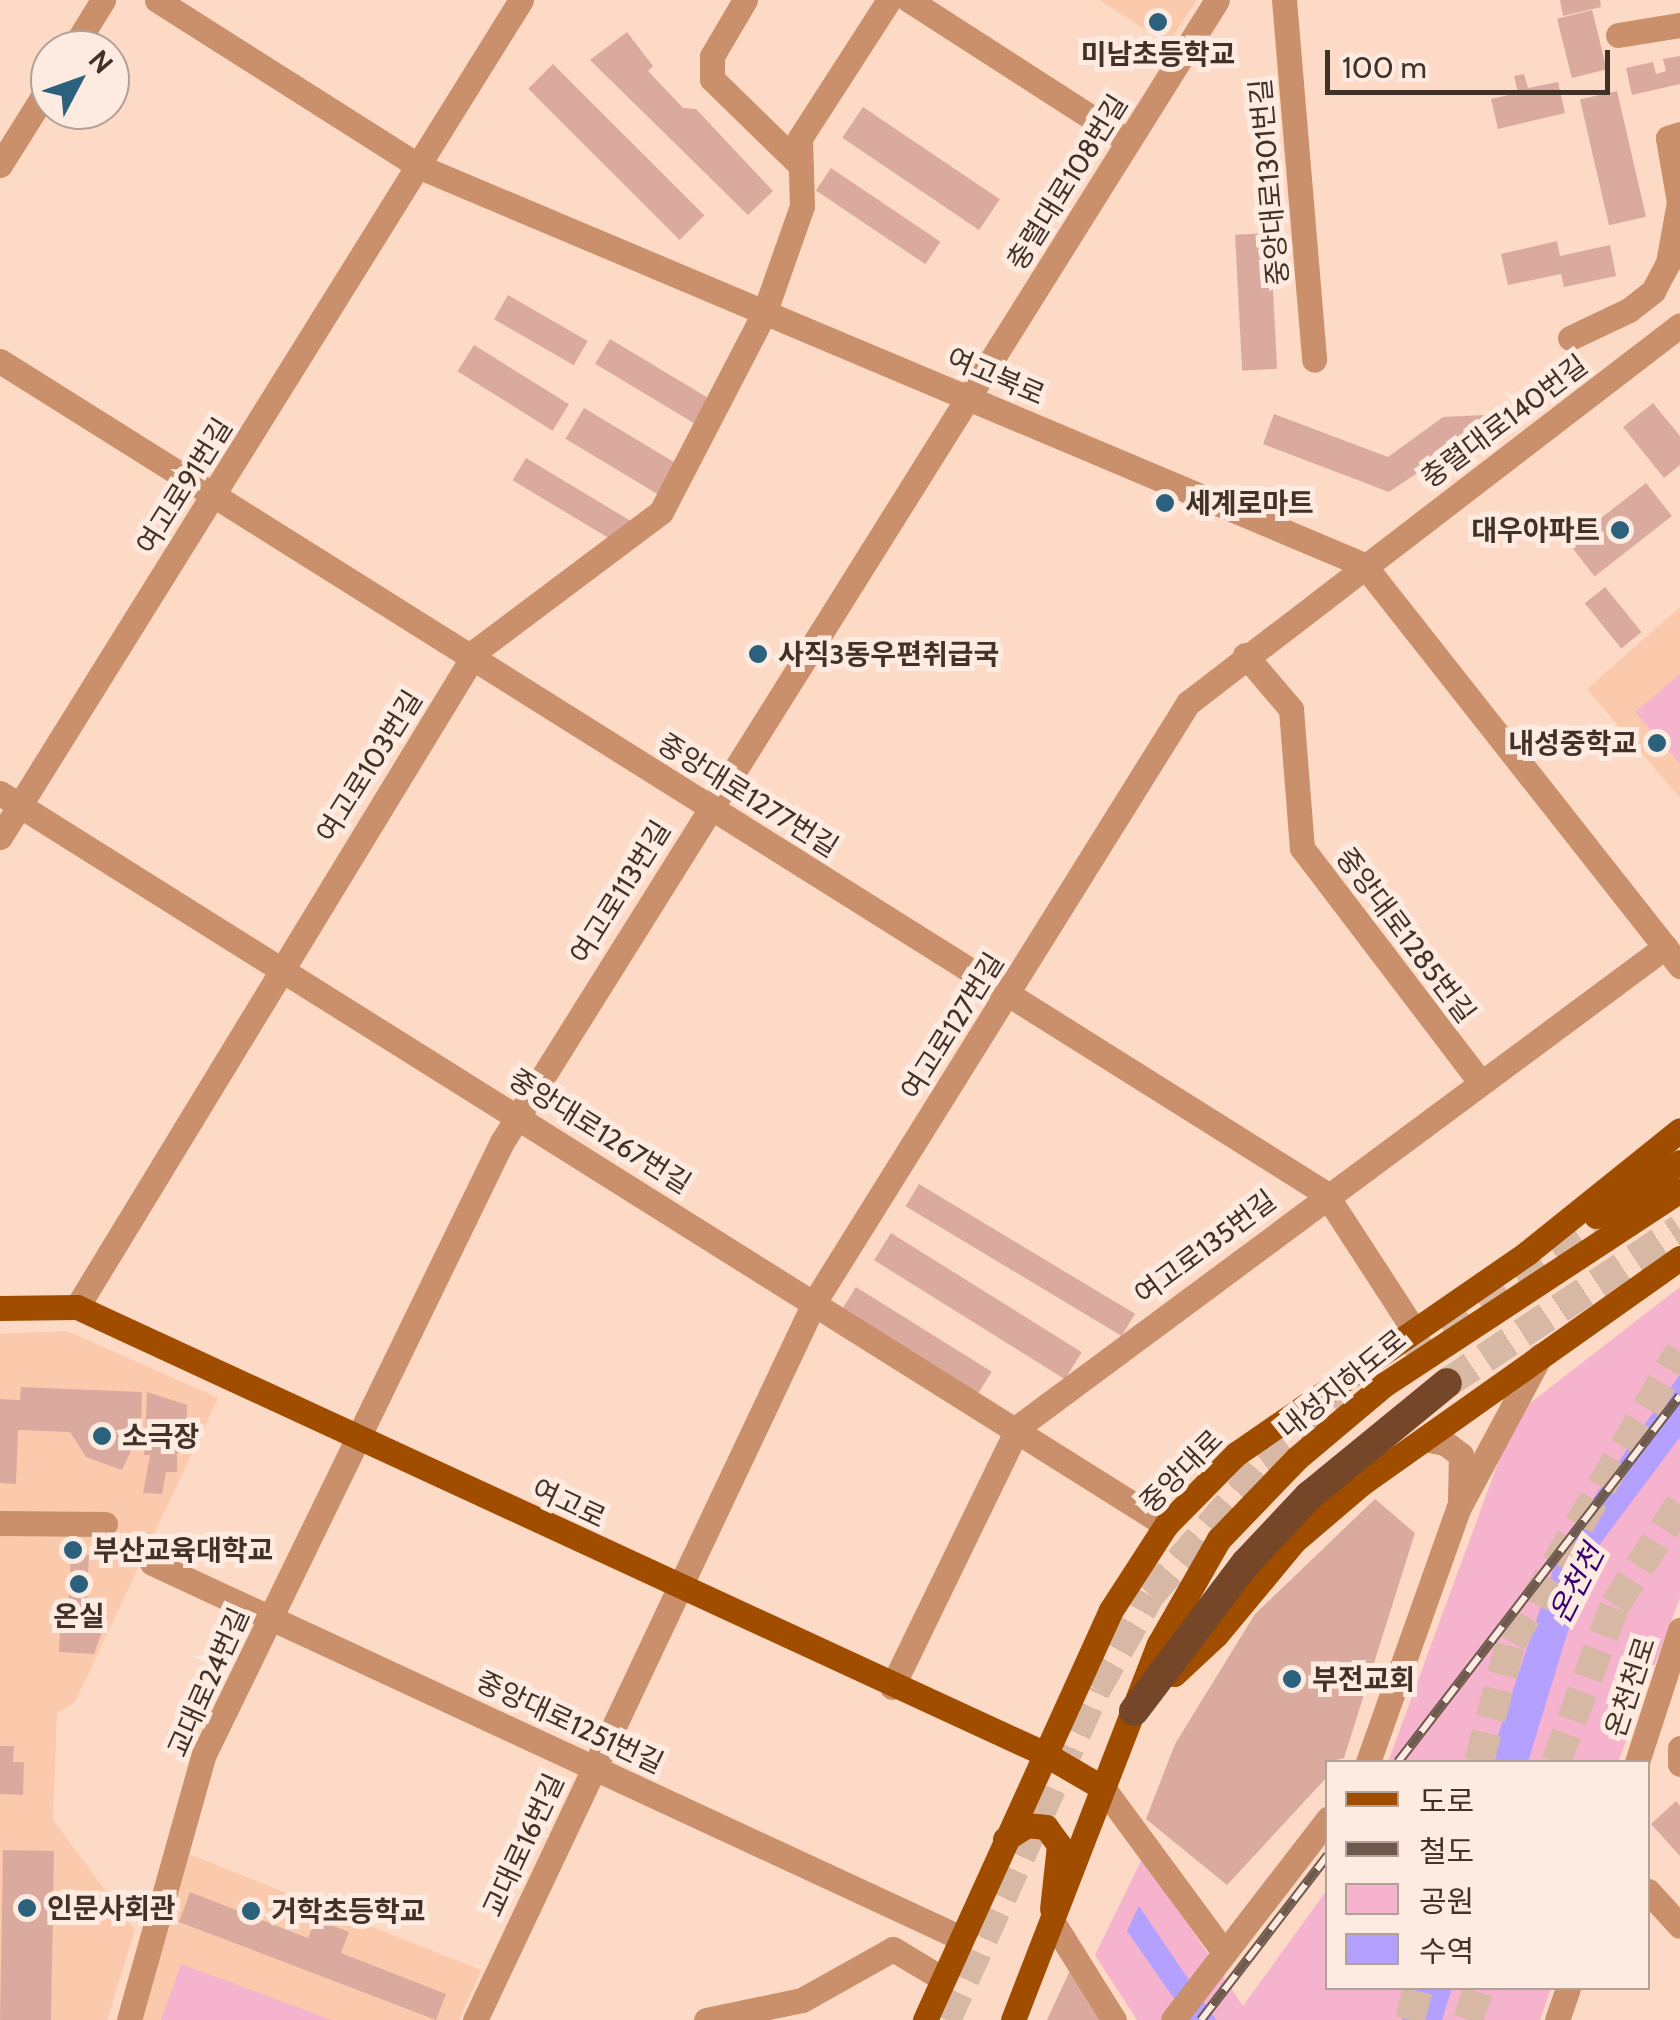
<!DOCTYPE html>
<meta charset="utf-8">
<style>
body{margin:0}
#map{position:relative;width:1680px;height:2020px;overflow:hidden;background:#fcdac5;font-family:Cabin,"Noto Sans KR",sans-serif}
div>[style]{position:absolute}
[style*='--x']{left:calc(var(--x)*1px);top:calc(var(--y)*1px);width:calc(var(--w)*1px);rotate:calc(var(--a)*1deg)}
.built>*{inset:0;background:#fbcaac}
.green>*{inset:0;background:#f5b3ce}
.water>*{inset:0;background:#b4a0fe}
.building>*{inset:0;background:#daaa9f;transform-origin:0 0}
.highway-tunnel>*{height:30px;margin-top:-15px;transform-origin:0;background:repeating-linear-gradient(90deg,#d7b8a5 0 30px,transparent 0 45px)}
.minor>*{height:25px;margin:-12.5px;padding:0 12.5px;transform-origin:12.5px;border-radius:12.5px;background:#ca906b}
.major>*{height:25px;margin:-12.5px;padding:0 12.5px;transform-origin:12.5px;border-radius:12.5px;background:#a04d00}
.highway>*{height:30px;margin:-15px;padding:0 15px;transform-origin:15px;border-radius:15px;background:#754728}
.rail>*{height:10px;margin-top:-5px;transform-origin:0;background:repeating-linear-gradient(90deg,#fdebe1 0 19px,#6e5a4d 0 38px);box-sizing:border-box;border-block:2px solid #6e5a4d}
.dots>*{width:28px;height:28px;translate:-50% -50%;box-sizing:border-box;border:5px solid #fdebe1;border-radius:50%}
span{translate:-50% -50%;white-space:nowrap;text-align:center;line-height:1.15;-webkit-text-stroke:10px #fdebe1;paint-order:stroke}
.poi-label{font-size:28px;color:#413127;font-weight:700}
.left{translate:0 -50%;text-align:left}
.right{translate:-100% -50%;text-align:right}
.street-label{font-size:28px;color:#413127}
.water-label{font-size:30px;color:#350073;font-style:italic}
.legend{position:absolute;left:1325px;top:1760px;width:325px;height:230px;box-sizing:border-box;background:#fdebe1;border:2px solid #b2a197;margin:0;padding:12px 18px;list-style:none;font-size:30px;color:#413127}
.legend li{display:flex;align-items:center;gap:20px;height:50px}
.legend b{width:50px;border:2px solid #b2a197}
.north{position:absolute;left:30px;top:30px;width:100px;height:100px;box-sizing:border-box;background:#fdebe1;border:2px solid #b2a197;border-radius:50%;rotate:49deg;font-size:28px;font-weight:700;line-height:40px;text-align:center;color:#413127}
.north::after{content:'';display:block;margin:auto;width:35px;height:45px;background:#2b617c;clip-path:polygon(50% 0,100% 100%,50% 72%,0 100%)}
.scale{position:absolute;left:1325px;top:50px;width:285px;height:45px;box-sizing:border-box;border:5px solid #413127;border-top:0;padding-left:12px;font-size:30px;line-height:35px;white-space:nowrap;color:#413127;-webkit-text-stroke:8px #fdebe1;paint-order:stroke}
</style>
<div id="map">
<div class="built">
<i style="clip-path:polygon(1099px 0,1197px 0,1168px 44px)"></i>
<i style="clip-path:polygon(1680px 607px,1680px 798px,1587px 689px)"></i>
<i style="clip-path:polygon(67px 1331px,218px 1398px,75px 1702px,57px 1713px,53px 1820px,135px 1930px,107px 2020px,0 2020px,0 1334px)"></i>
<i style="clip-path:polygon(186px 1853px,481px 1970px,459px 2020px,137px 2020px)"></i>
</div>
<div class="green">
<i style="clip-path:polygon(1680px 674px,1680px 764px,1635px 712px)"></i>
<i style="clip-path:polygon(1680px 1287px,1680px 1598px,1618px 1762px,1388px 1762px,1516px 1414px)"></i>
<i style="clip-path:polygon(1143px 1857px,1243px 2006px,1327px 1890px,1328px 1988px,1551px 1988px,1540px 2020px,1137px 2020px,1095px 1955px)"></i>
<i style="clip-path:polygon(181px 1964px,332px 2020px,161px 2020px)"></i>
</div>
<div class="water">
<i style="clip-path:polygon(1680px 1374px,1680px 1437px,1591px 1556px,1528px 1762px,1489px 1762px,1562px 1543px)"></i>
<i style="clip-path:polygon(1139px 1906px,1216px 2020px,1189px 2020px,1127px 1931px)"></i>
<i style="clip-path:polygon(1413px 1988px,1452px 1988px,1442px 2020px,1402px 2020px)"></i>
</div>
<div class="building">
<i style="clip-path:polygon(1560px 0,1600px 0,1601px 7px,1563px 16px)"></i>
<i style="left:1592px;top:10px;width:61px;height:36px;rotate:76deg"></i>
<i style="clip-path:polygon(627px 32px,653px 66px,648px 71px,683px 108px,696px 109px,773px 191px,748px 215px,590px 60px)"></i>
<i style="clip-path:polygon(1680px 56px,1680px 84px,1632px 95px,1626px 68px,1653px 62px,1656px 74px,1666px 71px,1663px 59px)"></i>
<i style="left:553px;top:64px;width:214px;height:35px;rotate:45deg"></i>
<i style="clip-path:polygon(1524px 74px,1528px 88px,1558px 82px,1565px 113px,1498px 129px,1491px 99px,1518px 93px,1514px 76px)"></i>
<i style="left:1617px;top:91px;width:129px;height:38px;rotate:77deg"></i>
<i style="left:863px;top:107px;width:165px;height:37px;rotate:34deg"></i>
<i style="left:831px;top:168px;width:132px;height:27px;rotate:34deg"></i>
<i style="left:1270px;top:233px;width:136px;height:35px;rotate:87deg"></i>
<i style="clip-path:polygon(1557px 241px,1560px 256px,1610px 245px,1616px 276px,1564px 287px,1561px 274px,1508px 285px,1501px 254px)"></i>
<i style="left:508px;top:295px;width:92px;height:28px;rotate:30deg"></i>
<i style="left:610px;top:339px;width:117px;height:29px;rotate:31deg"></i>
<i style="left:474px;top:345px;width:112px;height:31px;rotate:32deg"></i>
<i style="clip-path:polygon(1653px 403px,1680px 436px,1680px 465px,1664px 478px,1623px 427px)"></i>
<i style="left:584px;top:408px;width:113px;height:36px;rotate:31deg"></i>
<i style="clip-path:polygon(1274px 414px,1388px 457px,1443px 417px,1484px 415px,1490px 424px,1389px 492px,1263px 444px)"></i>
<i style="left:526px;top:458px;width:127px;height:26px;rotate:31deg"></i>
<i style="left:1646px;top:483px;width:42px;height:98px;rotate:52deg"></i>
<i style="left:1605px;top:587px;width:58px;height:26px;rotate:51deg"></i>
<i style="left:919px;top:1184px;width:252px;height:26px;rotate:31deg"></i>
<i style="left:891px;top:1233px;width:225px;height:32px;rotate:32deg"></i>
<i style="left:856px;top:1287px;width:160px;height:31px;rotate:32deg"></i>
<i style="clip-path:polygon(21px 1387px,142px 1392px,141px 1430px,122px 1470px,86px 1457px,70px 1432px,18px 1430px,16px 1484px,0 1483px,0 1399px,20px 1400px)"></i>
<i style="clip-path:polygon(147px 1392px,187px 1405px,186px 1453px,177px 1453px,177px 1472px,166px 1472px,162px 1494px,143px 1493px,150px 1455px,144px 1455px)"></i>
<i style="clip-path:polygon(1375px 1499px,1415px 1533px,1344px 1758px,1328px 1762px,1328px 1776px,1227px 1885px,1146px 1819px,1175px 1744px,1255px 1614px)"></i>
<i style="clip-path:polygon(71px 1554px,89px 1555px,86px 1614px,108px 1615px,94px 1654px,59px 1652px,60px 1629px,67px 1629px)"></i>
<i style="clip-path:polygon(0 1746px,14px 1746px,13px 1762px,24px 1762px,23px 1795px,0 1794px)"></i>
<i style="clip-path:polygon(1676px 1801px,1680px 1806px,1680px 1856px,1651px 1824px)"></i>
<i style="left:3px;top:1850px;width:51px;height:170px;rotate:1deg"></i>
<i style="clip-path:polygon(190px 1892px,308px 1938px,316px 1919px,349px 1932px,341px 1953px,446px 1994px,436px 2020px,179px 1922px)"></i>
<i style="clip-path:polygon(1072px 1966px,1102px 2020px,1047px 2020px)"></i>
</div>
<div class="highway-tunnel">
<i style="--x:1407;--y:1357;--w:264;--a:-36.8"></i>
<i style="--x:1447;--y:1383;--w:279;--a:-33.5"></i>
<i style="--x:1479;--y:1762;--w:124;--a:-75.1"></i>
<i style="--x:1511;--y:1642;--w:336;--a:-59.8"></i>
<i style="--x:1556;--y:1762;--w:168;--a:-69.4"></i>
<i style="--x:1615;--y:1605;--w:120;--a:-57.2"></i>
<i style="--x:946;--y:2020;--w:363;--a:-65.6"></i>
<i style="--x:1096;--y:1689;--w:108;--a:-60.1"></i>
<i style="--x:1150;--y:1595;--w:174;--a:-49"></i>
<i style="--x:1264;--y:1464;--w:107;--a:-36.7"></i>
<i style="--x:1410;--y:2020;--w:33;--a:-76"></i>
<i style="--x:1468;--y:2020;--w:34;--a:-71"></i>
</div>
<div class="minor">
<i style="--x:157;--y:0;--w:312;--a:32.4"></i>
<i style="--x:420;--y:167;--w:1024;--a:22.86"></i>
<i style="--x:1364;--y:565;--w:511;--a:51.76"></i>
<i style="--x:745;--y:0;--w:65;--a:120.5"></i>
<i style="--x:712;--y:56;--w:23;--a:90"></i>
<i style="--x:712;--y:79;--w:124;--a:44.3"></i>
<i style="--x:909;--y:0;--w:260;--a:32.8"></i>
<i style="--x:1284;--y:0;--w:361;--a:85.2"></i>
<i style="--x:1618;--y:35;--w:63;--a:-9.2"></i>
<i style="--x:72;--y:50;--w:59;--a:-58.2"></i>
<i style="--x:0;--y:165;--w:94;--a:-58"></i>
<i style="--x:1570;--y:338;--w:65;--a:-25.4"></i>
<i style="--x:1629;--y:310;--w:31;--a:-38"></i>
<i style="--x:1653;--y:291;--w:32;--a:-62"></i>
<i style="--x:1668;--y:263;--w:62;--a:-79.8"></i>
<i style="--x:1679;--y:202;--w:65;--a:-99.8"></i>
<i style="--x:1668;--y:138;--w:13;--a:-18"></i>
<i style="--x:0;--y:361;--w:1565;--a:32.13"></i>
<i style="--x:1325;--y:1193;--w:163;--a:57"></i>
<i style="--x:1245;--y:655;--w:71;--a:49.6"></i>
<i style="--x:1291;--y:709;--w:139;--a:85.5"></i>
<i style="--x:1302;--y:848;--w:295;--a:52.7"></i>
<i style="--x:0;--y:793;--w:1377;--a:32.12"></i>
<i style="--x:0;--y:837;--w:986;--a:-58.1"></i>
<i style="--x:77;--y:1307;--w:769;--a:-58.67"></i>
<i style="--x:477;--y:650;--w:230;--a:-36.9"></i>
<i style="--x:661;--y:512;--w:226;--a:-62.6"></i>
<i style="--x:765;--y:311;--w:111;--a:-70.6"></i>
<i style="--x:802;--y:206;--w:68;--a:-91.7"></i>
<i style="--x:800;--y:138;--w:164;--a:-57.2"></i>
<i style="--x:1424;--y:1439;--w:21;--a:11"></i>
<i style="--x:1445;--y:1443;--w:20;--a:37"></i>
<i style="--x:1461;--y:1455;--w:44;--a:91.3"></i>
<i style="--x:0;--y:1523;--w:105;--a:0.5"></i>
<i style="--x:152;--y:1563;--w:892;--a:24.87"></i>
<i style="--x:892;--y:1687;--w:289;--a:-64.1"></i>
<i style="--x:1018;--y:1427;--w:806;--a:-36.57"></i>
<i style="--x:1680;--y:1748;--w:16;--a:90"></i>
<i style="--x:1368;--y:1762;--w:269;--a:-70.4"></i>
<i style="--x:1458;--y:1509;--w:174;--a:-61.8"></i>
<i style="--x:1637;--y:1762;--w:139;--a:-72"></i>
<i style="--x:1103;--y:1788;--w:204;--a:53.6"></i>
<i style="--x:1648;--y:1891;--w:47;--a:47.6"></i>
<i style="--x:1054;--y:1924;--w:113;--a:58"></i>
<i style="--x:129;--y:2020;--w:276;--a:-74.3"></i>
<i style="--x:204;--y:1754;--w:681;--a:-64.04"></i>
<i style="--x:502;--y:1142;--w:1347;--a:-57.95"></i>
<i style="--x:475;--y:2020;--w:795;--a:-64.69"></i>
<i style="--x:815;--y:1301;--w:705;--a:-58.05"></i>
<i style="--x:1188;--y:703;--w:620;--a:-37.53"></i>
<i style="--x:706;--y:2020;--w:98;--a:-11.8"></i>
<i style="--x:802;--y:2000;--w:104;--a:-29.3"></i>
<i style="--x:893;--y:1949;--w:58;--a:31"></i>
<i style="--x:1173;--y:2020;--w:254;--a:-52.4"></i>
<i style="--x:1557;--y:2020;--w:34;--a:-71"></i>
</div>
<div class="major">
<i style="--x:1596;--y:1216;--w:100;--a:-32.7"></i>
<i style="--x:0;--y:1308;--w:77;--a:-0.7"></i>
<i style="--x:77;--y:1307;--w:1064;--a:24.78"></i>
<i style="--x:1043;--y:1753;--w:69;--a:30.3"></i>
<i style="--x:1174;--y:1674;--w:57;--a:-42.9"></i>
<i style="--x:1216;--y:1635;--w:122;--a:-50.3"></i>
<i style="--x:1294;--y:1541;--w:89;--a:-40.5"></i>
<i style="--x:1362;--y:1483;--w:390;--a:-35.3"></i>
<i style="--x:1005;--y:1839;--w:26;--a:-32"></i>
<i style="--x:1027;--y:1825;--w:19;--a:6"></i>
<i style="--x:1046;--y:1827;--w:22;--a:54"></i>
<i style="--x:1059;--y:1845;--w:64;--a:96.2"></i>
<i style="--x:925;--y:2020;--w:450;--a:-65.6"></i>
<i style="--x:1111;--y:1610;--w:101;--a:-57.1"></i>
<i style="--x:1166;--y:1525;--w:100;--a:-45.4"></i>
<i style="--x:1236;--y:1454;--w:354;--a:-34.6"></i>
<i style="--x:1527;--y:1253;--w:196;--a:-38.8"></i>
<i style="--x:1013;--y:2020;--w:403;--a:-68.8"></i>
<i style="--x:1159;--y:1644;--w:121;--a:-60.3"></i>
<i style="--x:1219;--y:1539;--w:112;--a:-46.1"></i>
<i style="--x:1297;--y:1458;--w:115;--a:-40.1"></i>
<i style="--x:1385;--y:1384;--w:353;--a:-33.3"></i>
</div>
<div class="highway">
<i style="--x:1134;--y:1711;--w:186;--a:-52.9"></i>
<i style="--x:1246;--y:1563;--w:92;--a:-46.8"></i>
<i style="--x:1309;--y:1496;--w:178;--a:-39.3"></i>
</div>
<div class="rail">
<i style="--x:1398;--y:1762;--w:462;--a:-52.4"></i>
<i style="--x:1201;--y:2020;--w:208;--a:-52.4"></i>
</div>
<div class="dots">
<i style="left:1158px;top:22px;background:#2b617c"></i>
<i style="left:1165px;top:503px;background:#2b617c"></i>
<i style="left:1620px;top:530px;background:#2b617c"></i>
<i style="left:758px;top:654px;background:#2b617c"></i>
<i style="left:1657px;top:743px;background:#2b617c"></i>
<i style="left:102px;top:1436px;background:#2b617c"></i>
<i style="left:73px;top:1550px;background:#2b617c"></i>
<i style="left:79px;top:1584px;background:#2b617c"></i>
<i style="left:1292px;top:1679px;background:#2b617c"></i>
<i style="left:27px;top:1908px;background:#2b617c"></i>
<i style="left:251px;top:1911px;background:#2b617c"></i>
</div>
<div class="poi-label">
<span style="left:1158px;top:54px">미남초등학교</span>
<span class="left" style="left:1185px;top:503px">세계로마트</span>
<span class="right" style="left:1600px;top:530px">대우아파트</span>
<span class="left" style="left:778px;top:654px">사직3동우편취급국</span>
<span class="right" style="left:1637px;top:743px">내성중학교</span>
<span class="left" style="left:122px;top:1436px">소극장</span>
<span class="left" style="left:93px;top:1550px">부산교육대학교</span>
<span style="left:79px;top:1616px">온실</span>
<span class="left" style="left:1312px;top:1679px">부전교회</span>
<span class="left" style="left:47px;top:1908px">인문사회관</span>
<span class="left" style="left:271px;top:1911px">거학초등학교</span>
</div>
<div class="street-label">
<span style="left:1067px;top:182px;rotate:-58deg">충렬대로108번길</span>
<span style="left:1269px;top:182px;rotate:-95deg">중앙대로1301번길</span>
<span style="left:996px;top:376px;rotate:23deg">여고북로</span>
<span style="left:1504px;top:421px;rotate:-37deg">충렬대로140번길</span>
<span style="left:184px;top:486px;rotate:-58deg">여고로91번길</span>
<span style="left:369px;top:766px;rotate:-58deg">여고로103번길</span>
<span style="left:748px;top:795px;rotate:32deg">중앙대로1277번길</span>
<span style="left:620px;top:892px;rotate:-58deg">여고로113번길</span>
<span style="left:1406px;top:935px;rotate:53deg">중앙대로1285번길</span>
<span style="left:952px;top:1026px;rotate:-58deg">여고로127번길</span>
<span style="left:600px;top:1131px;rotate:32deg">중앙대로1267번길</span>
<span style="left:1205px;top:1247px;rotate:-37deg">여고로135번길</span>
<span style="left:1342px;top:1384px;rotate:-39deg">내성지하도로</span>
<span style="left:1181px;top:1471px;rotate:-45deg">중앙대로</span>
<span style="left:569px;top:1503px;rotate:25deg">여고로</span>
<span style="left:208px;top:1682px;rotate:-66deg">교대로24번길</span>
<span style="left:1630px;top:1687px;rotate:-72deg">온천천로</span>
<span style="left:570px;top:1722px;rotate:25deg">중앙대로1251번길</span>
<span style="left:523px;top:1845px;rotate:-65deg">교대로16번길</span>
</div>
<div class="water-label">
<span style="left:1577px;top:1584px;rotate:-63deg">온천천</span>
</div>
<ul class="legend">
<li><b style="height:12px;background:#a04d00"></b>도로</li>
<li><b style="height:12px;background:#6e5a4d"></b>철도</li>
<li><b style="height:28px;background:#f5b3ce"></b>공원</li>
<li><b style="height:28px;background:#b4a0fe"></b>수역</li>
</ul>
<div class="north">N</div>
<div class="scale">100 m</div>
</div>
